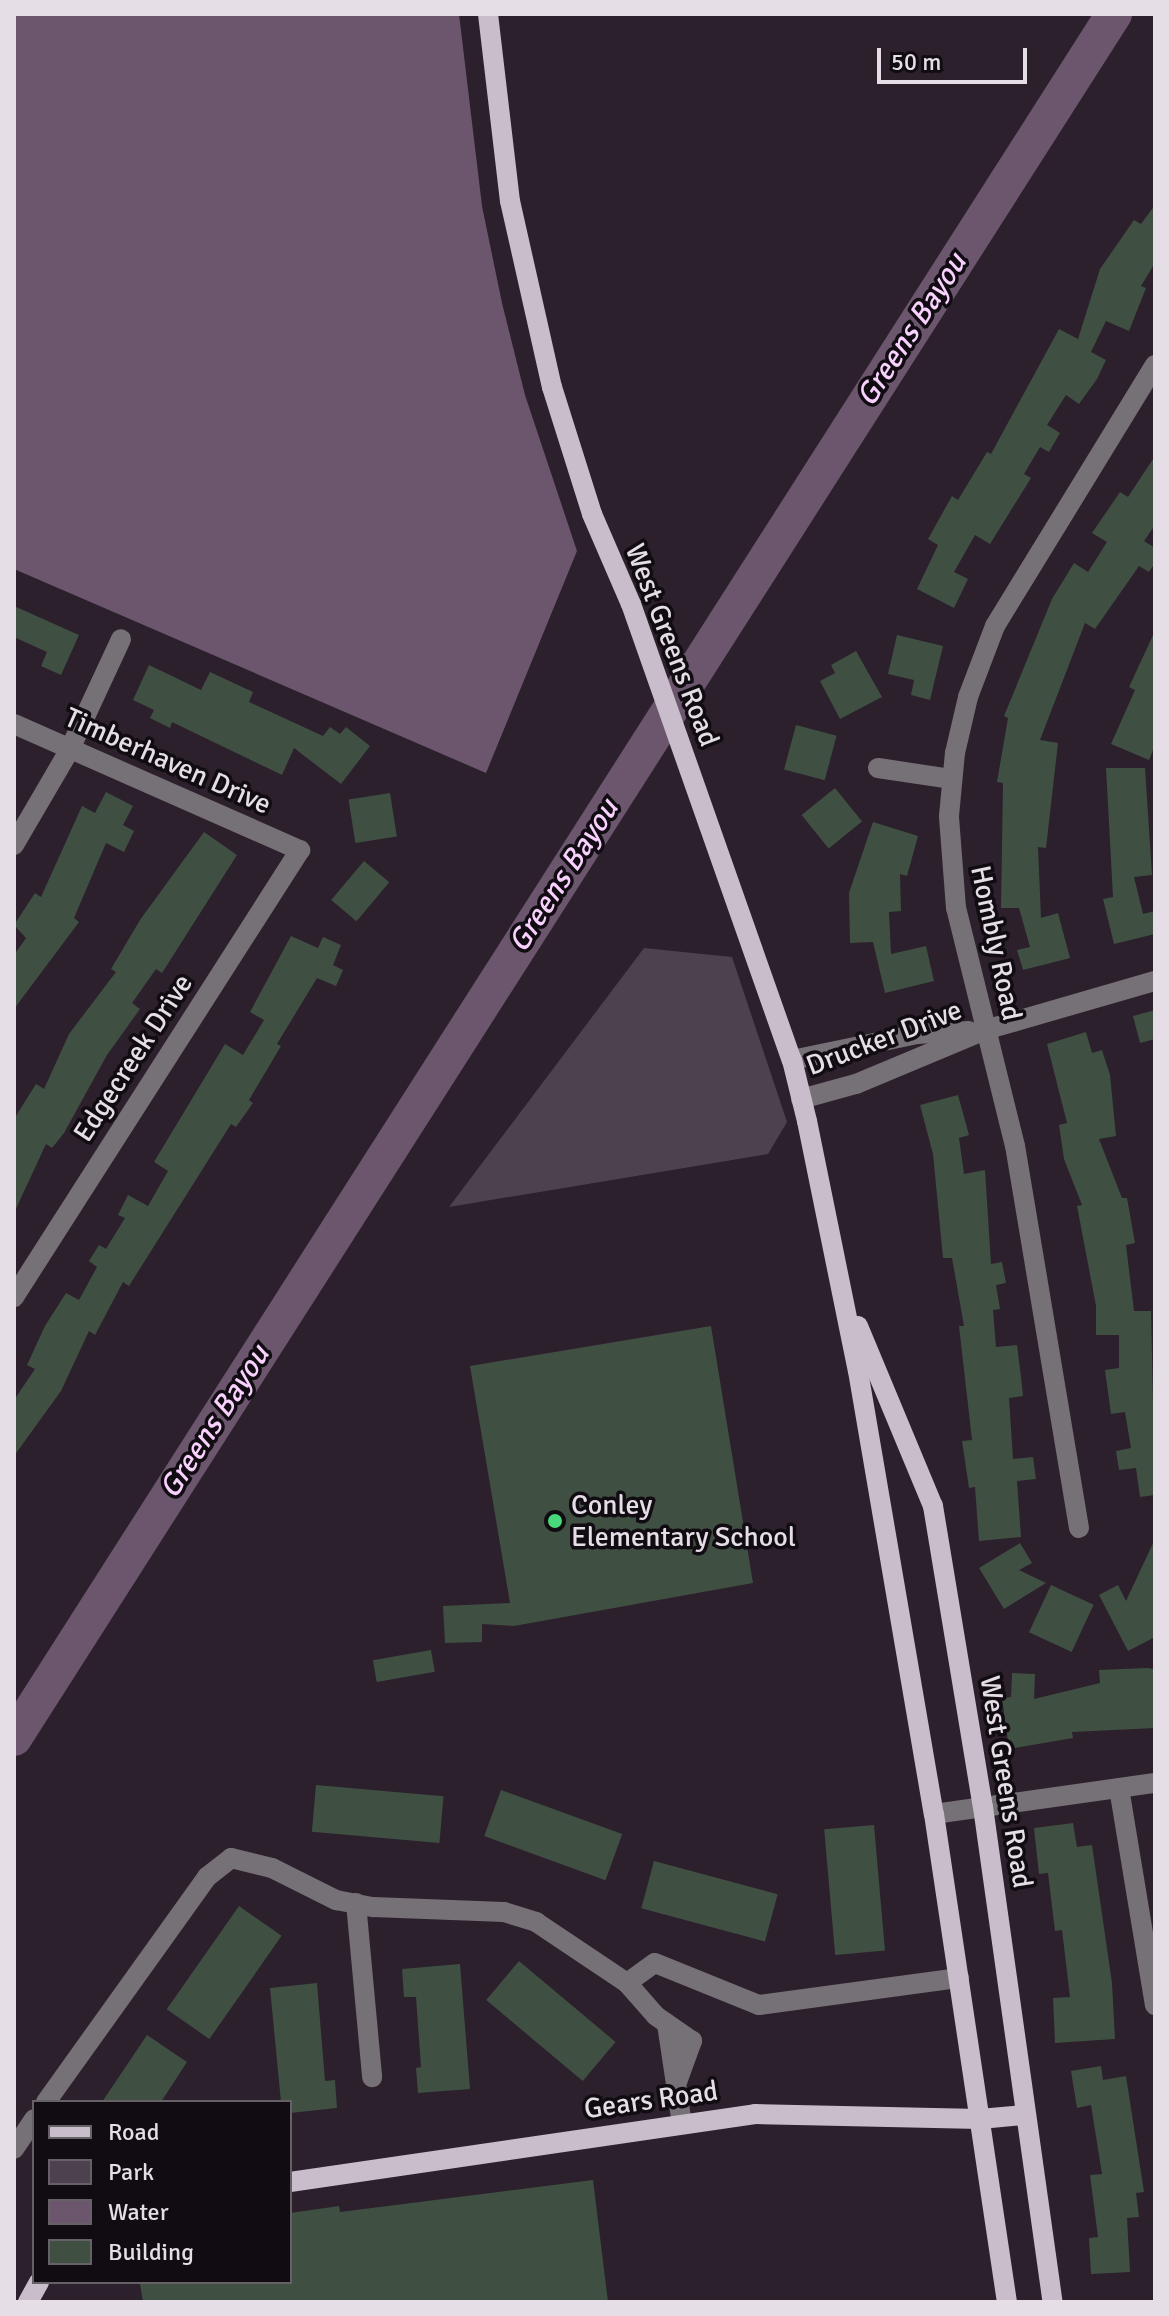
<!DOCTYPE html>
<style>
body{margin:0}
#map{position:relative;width:1169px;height:2316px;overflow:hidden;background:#2c202d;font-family:Signika,sans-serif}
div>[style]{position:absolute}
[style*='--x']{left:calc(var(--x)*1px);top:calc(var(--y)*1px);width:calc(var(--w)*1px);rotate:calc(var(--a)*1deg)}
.green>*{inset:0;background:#4d404f}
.water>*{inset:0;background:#6b566e}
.river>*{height:36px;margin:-18px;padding:0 18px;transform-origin:18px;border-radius:18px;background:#6b566e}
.building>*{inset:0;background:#3f4f42;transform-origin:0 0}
.minor>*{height:20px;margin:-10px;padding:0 10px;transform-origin:10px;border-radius:10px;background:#767077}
.major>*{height:20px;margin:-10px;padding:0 10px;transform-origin:10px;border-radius:10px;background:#c9bccb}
.dots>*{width:22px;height:22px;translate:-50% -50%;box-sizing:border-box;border:4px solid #110c12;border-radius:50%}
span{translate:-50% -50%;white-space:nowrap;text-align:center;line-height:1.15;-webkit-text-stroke:7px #110c12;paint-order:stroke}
.street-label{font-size:28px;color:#e6dee7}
.poi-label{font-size:28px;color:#e6dee7}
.left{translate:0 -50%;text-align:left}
.water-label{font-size:30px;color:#f9d1fe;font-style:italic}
.frame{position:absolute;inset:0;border:16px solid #e6dee7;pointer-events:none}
.legend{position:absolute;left:32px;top:2100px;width:260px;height:184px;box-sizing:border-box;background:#110c12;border:2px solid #666067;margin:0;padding:10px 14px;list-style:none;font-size:24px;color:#e6dee7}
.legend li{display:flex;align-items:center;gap:16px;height:40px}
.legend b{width:40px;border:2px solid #666067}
.scale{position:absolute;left:877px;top:48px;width:150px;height:36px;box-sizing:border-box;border:4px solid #e6dee7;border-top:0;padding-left:10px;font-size:24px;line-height:28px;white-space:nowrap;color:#e6dee7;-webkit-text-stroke:6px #110c12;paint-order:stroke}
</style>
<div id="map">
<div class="green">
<i style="clip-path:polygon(644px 948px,732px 957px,787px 1122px,768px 1154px,449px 1207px)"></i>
</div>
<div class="water">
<i style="clip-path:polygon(14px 14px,459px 14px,482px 206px,502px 303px,525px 395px,577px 551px,486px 773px,14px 569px)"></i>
</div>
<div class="river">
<i style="--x:14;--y:1738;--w:2045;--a:-57.46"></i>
</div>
<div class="building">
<i style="clip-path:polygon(1155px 205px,1155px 263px,1141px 286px,1146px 288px,1129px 331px,1106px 321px,1091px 352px,1106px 360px,1097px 379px,1079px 404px,1066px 395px,1047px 425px,1060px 433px,1049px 452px,1040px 447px,1024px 474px,1031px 478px,990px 544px,975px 535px,954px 572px,968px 579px,954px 608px,917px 589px,938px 545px,928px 539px,952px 496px,958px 500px,987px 452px,991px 454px,1059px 329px,1078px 339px,1100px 269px,1134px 220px,1141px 224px)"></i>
<i style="clip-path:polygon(1155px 456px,1155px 525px,1144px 541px,1155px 548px,1155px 563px,1149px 572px,1139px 566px,1095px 629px,1085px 623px,1040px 740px,1058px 743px,1046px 848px,1038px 847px,1041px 918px,1058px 913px,1070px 958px,1023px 970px,1017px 950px,1030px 947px,1019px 908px,1001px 908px,1003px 783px,997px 782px,1008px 718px,1004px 716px,1052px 599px,1074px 563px,1088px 572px,1107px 542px,1092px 533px,1120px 492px,1128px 497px)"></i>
<i style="clip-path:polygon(14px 606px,79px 635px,61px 675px,41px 666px,47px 652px,14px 637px)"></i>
<i style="clip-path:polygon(1155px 631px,1155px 745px,1149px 760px,1111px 744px,1135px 690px,1129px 687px)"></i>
<i style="clip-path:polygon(897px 635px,943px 646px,930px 700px,911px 695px,914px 680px,888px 674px)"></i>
<i style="clip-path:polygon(856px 651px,882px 697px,840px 719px,820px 681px,835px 673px,831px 665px)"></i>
<i style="clip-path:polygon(149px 665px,201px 690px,210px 672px,253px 692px,249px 702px,323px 736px,330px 727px,340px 734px,346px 727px,370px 746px,341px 784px,294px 748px,282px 775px,172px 722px,170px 728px,150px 718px,154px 710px,133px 700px)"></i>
<i style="left:796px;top:725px;width:42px;height:46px;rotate:15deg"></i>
<i style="clip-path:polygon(1106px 768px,1145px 768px,1152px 875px,1134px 877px,1143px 914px,1155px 911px,1155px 934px,1114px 944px,1103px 899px,1113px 897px)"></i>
<i style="left:835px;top:788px;width:43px;height:43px;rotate:51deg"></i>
<i style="clip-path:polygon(106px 792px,133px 806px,123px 825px,134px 831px,124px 852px,106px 843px,74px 918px,79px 922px,14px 1009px,14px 955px,26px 938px,14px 925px,35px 893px,41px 897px,82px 806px,95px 813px)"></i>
<i style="left:390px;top:793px;width:44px;height:42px;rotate:81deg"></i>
<i style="clip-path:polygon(873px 822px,918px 836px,907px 876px,900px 874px,901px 911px,889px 912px,891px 954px,926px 946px,934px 981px,885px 993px,873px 942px,850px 943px,849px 893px)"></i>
<i style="clip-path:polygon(204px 832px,237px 855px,162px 973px,156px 969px,132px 1003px,140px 1009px,107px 1055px,64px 1133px,52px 1148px,46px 1144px,14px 1213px,14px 1119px,36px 1084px,44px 1089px,69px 1034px,116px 972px,111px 969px,140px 920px)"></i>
<i style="left:364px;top:861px;width:33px;height:51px;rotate:40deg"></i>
<i style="clip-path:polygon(291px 936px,318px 948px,323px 937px,341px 945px,333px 965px,343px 970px,336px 986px,317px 978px,277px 1044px,281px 1046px,249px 1100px,253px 1103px,236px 1127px,231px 1124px,129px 1286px,123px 1282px,95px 1335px,89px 1331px,61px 1391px,14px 1456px,14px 1400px,35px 1369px,27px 1365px,45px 1326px,66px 1293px,79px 1300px,97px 1267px,89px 1261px,99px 1245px,106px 1249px,125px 1218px,118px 1215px,128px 1195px,148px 1206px,168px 1171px,154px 1162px,225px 1044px,243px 1055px,264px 1020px,250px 1012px)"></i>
<i style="clip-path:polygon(1155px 1010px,1155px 1039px,1140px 1043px,1133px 1016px)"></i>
<i style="clip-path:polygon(1086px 1032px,1092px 1053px,1102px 1050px,1110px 1075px,1116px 1136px,1099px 1139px,1122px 1198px,1127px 1198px,1135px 1243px,1126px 1245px,1134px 1311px,1151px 1311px,1155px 1495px,1140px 1497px,1136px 1468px,1119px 1470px,1116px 1451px,1131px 1448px,1125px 1412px,1111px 1414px,1105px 1370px,1119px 1368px,1119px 1335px,1096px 1335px,1096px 1306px,1077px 1206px,1082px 1205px,1064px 1159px,1059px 1125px,1067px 1123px,1047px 1044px)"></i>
<i style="clip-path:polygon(958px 1095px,969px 1135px,959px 1138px,964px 1174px,985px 1170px,991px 1264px,1002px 1262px,1006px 1283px,996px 1285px,1000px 1309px,993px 1310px,996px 1347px,1017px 1345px,1021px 1377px,1023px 1396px,1009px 1398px,1013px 1459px,1033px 1457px,1036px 1479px,1017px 1481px,1021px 1537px,979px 1541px,975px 1487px,969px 1488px,962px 1441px,972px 1440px,959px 1326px,964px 1326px,952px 1258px,943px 1258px,933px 1154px,920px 1105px)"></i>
<i style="clip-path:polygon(711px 1326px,753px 1583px,514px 1626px,482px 1624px,482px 1642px,445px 1643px,443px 1606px,510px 1603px,470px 1366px)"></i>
<i style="clip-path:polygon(1155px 1539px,1155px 1637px,1128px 1651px,1099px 1595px,1118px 1585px,1126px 1601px)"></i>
<i style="clip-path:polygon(1020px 1543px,1032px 1563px,1019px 1570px,1046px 1583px,1004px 1609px,979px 1568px)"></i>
<i style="left:1051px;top:1585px;width:47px;height:52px;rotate:25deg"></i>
<i style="left:431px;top:1650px;width:22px;height:59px;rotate:80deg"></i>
<i style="clip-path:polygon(1147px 1668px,1155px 1669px,1155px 1728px,1072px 1732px,1073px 1738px,1009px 1749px,1002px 1698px,1011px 1697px,1012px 1673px,1035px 1674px,1034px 1699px,1100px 1683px,1099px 1670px)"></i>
<i style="left:316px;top:1785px;width:128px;height:47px;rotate:5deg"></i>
<i style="left:501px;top:1790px;width:129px;height:49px;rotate:20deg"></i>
<i style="clip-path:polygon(1073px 1823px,1077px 1847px,1092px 1845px,1112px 1983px,1115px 2039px,1055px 2043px,1053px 1998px,1070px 1997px,1062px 1930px,1055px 1931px,1048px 1873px,1039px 1874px,1034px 1828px)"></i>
<i style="left:874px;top:1825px;width:126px;height:50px;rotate:85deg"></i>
<i style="left:654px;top:1861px;width:128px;height:49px;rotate:15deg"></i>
<i style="left:239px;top:1906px;width:52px;height:126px;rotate:35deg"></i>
<i style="left:519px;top:1961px;width:126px;height:51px;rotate:40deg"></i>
<i style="clip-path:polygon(460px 1964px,470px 2089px,418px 2093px,416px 2068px,421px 2067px,416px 1997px,404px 1997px,402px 1969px)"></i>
<i style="clip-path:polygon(317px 1983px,325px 2081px,335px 2080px,337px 2108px,290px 2113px,290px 2102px,281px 2102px,270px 1988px)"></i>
<i style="clip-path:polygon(147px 2035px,187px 2062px,161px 2102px,102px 2102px)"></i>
<i style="clip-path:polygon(1101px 2066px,1103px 2080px,1126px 2076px,1144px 2192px,1136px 2193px,1139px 2217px,1127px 2218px,1130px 2272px,1091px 2274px,1089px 2238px,1098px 2237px,1090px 2175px,1102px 2174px,1091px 2105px,1077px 2108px,1071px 2071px)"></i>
<i style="clip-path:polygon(593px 2180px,608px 2302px,143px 2302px,140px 2284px,290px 2282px,290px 2213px,339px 2206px,340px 2212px)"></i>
</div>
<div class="minor">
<i style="--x:14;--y:724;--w:313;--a:23.8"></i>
<i style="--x:300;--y:850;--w:531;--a:122.61"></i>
<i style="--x:878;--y:768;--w:75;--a:8.5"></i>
<i style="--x:14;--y:845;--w:111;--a:-59.7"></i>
<i style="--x:70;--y:749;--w:121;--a:-65.1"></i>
<i style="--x:792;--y:1060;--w:128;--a:-11.7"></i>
<i style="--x:917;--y:1034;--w:52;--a:-3.3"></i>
<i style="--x:801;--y:1099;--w:57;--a:-15.3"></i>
<i style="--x:856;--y:1084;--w:140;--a:-22.7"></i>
<i style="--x:985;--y:1030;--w:177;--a:-16.1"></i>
<i style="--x:1079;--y:1528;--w:387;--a:-99.5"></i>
<i style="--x:1015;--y:1146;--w:245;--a:-103.9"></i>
<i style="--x:956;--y:908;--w:92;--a:-94.4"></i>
<i style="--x:949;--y:816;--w:63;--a:-84.6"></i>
<i style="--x:955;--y:753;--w:57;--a:-76.9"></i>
<i style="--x:968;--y:697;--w:76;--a:-69.2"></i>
<i style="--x:995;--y:626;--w:306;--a:-58.5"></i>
<i style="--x:1119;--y:1788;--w:220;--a:80.6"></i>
<i style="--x:934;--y:1814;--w:223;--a:-8"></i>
<i style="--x:356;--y:1903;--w:175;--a:84.7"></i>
<i style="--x:667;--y:2024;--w:101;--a:81.5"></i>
<i style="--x:677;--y:2082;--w:44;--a:-69.9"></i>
<i style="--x:692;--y:2041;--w:44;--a:-145.2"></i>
<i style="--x:656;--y:2016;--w:44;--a:-131.3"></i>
<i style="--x:627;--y:1983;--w:34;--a:-36"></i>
<i style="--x:655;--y:1963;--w:112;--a:22"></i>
<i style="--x:759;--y:2005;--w:202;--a:-7.7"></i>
<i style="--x:46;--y:2102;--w:277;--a:-54.4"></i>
<i style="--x:207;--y:1877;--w:31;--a:-38"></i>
<i style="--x:231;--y:1858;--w:42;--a:13.7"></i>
<i style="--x:272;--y:1868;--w:72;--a:26.6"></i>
<i style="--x:336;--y:1900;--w:38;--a:11"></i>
<i style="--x:373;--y:1907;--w:131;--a:2.2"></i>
<i style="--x:504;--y:1912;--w:34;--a:17"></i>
<i style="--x:536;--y:1922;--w:110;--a:33.8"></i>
<i style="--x:14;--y:2149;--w:36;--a:-56"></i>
</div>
<div class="major">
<i style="--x:488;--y:14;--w:188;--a:83.3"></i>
<i style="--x:510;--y:201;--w:191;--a:77.3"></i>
<i style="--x:552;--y:387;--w:133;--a:72.5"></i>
<i style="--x:592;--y:514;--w:98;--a:66.6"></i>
<i style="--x:631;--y:604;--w:484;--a:70.6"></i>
<i style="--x:792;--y:1060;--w:63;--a:76.2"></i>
<i style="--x:807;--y:1121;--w:255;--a:78.5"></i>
<i style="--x:858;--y:1371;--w:449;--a:80.3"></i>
<i style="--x:934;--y:1814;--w:493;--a:81.5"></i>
<i style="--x:858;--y:1326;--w:195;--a:67.4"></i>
<i style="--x:933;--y:1506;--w:305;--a:80.6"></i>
<i style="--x:983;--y:1807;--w:500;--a:82"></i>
<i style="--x:290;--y:2182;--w:470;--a:-8.3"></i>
<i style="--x:755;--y:2114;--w:225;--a:1.3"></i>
<i style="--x:980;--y:2119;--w:43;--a:-5.3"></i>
<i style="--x:28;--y:2302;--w:23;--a:-61"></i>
</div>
<div class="dots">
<i style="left:555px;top:1521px;background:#48d779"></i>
</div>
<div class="street-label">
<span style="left:672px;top:645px;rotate:69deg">West Greens Road</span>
<span style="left:168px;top:761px;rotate:24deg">Timberhaven Drive</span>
<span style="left:996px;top:943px;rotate:78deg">Hombly Road</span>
<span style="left:884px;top:1038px;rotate:-21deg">Drucker Drive</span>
<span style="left:133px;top:1058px;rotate:-57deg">Edgecreek Drive</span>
<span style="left:1006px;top:1782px;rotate:81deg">West Greens Road</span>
<span style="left:651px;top:2100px;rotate:-8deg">Gears Road</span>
</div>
<div class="poi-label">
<span class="left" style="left:571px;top:1521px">Conley<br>Elementary School</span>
</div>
<div class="water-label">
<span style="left:912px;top:330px;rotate:-57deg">Greens Bayou</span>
<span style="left:564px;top:876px;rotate:-57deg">Greens Bayou</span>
<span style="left:215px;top:1422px;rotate:-57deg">Greens Bayou</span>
</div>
<div class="frame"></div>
<ul class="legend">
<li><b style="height:10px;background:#c9bccb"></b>Road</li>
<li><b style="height:22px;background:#4d404f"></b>Park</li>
<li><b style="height:22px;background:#6b566e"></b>Water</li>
<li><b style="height:22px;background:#3f4f42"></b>Building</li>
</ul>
<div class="scale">50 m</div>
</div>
